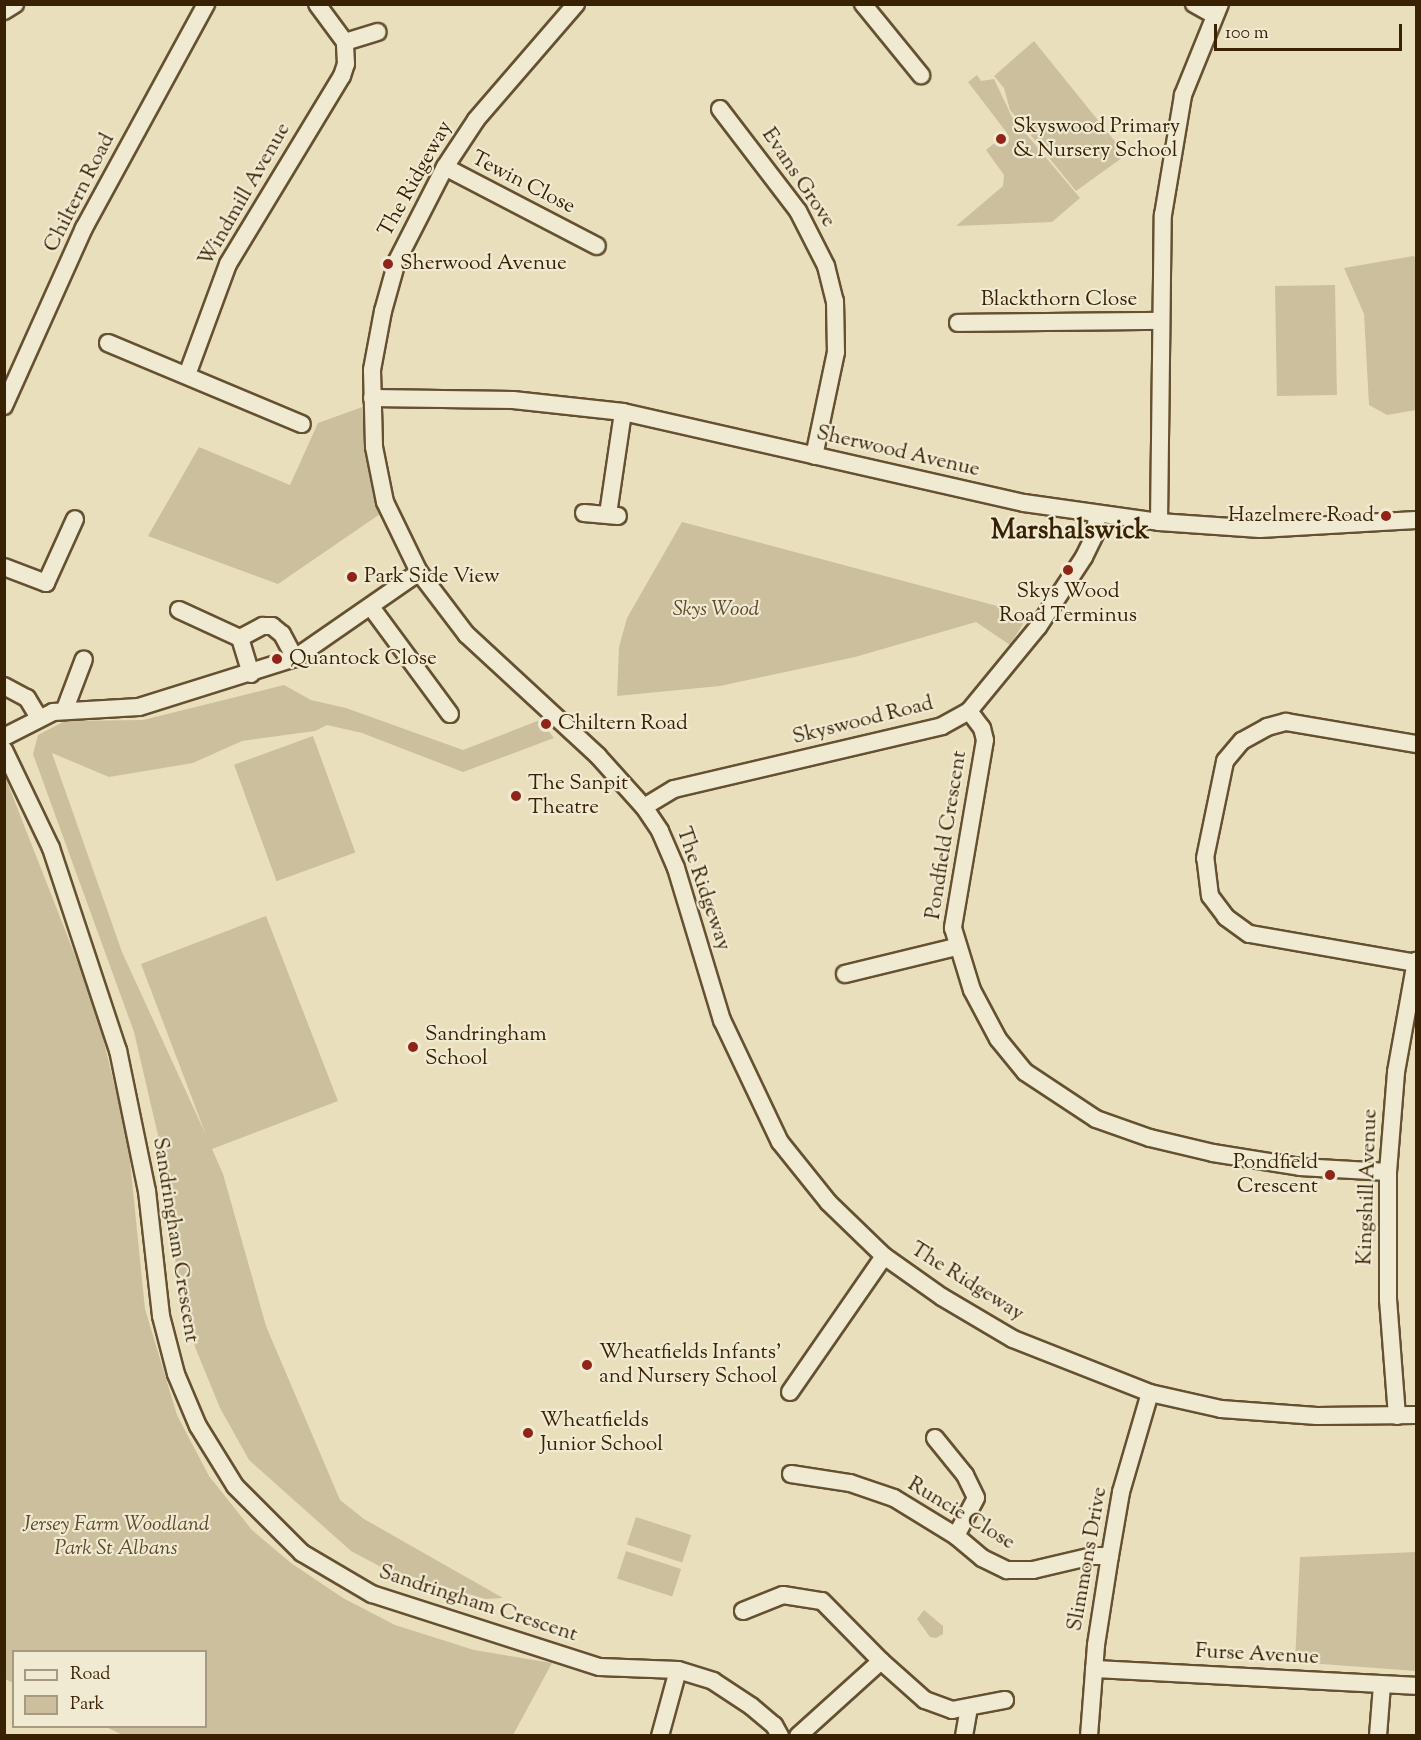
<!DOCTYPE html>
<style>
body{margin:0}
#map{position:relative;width:1421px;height:1740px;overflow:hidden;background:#eadfbc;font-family:"Sorts Mill Goudy",serif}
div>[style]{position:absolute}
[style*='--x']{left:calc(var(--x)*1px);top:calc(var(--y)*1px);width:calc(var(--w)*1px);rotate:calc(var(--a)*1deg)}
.green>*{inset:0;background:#ccbf9d;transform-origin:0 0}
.roads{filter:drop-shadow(2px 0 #655132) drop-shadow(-2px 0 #655132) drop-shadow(0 2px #655132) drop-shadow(0 -2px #655132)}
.minor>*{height:16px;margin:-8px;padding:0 8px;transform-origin:8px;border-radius:8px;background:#f1ead3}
.dots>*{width:16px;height:16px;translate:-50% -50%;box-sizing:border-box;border:3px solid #f1ead3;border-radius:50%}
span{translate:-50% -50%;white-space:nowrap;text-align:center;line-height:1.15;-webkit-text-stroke:4.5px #f1ead3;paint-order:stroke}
.poi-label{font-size:21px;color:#392204}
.left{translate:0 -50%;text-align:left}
.right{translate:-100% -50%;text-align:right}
.street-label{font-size:21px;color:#392204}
.park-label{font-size:21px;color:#5e492a;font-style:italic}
.district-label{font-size:27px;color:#392204;font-weight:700}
.frame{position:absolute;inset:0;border:6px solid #392204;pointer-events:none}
.legend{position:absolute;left:12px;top:1650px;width:195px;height:78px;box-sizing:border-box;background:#f1ead3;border:2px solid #a79a80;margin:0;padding:8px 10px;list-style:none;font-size:18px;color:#392204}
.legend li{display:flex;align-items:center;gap:12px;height:30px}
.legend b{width:30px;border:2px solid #a79a80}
.scale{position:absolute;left:1214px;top:24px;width:188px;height:27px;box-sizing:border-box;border:3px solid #392204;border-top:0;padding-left:8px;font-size:18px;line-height:21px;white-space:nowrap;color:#392204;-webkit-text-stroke:4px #f1ead3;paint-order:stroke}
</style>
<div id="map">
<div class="green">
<i style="clip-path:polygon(1034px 41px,1126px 155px,1076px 191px,1010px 110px,1004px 88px,994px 76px)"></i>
<i style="clip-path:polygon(977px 75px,981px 81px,994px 79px,1012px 117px,1080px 198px,1052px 222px,956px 226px,1003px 186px,1004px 175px,986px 150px,1007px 133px,968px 82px)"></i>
<i style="clip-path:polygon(1413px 256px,1416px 258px,1416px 410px,1387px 415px,1369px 405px,1364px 314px,1344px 268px)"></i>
<i style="left:1335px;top:285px;width:110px;height:60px;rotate:89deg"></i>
<i style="clip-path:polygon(368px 405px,383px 512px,278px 584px,148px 536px,199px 447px,290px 485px,318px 423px)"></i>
<i style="clip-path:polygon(682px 522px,1001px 607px,1023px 624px,1010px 645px,976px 622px,855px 657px,720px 686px,617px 696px,619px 647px,627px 618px)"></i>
<i style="clip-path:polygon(284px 685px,311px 700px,346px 708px,463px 750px,540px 720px,554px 738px,463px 772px,362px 733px,327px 725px,315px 731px,242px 741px,193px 763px,109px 777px,52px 753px,122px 952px,206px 1135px,141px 964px,266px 916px,338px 1101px,212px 1149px,223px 1174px,266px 1326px,340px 1500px,364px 1519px,503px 1598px,485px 1599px,381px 1567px,351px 1551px,249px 1460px,220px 1408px,195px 1347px,177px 1274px,163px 1157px,134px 1032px,33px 754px,38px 735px,65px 721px,143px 720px)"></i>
<i style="left:313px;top:736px;width:124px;height:84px;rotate:70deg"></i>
<i style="clip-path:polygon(4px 774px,96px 1009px,128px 1141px,145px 1309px,177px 1415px,209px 1476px,252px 1530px,291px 1563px,343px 1598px,395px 1625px,474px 1650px,552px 1663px,513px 1735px,125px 1736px,106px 1727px,206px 1726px,206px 1652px,14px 1652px,13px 1683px,5px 1679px)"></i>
<i style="left:636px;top:1517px;width:58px;height:29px;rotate:18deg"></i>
<i style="left:626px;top:1551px;width:58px;height:29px;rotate:18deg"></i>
<i style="clip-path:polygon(1416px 1552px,1416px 1671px,1295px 1662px,1300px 1557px)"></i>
<i style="clip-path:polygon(924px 1610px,943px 1626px,943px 1634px,936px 1638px,930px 1637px,917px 1619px)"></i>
</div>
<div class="roads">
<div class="minor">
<i style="--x:576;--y:4;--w:153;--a:130.8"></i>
<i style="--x:476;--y:120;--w:56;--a:123.4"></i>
<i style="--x:445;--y:167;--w:106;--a:117.1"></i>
<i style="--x:397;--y:261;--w:52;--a:105.6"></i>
<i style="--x:383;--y:311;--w:60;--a:100.6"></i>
<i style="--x:372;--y:370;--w:77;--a:88.5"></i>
<i style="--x:374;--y:447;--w:56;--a:78.7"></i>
<i style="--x:385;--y:502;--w:78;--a:64.1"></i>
<i style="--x:419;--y:572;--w:78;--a:52.8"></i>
<i style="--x:466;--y:634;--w:180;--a:42.7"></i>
<i style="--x:598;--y:756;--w:69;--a:48"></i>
<i style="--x:644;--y:807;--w:29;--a:56"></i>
<i style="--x:660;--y:831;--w:40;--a:66.6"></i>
<i style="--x:676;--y:868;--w:159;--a:73.2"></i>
<i style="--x:722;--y:1020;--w:135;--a:64.6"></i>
<i style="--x:780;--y:1142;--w:77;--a:51.3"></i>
<i style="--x:828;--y:1202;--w:78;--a:44"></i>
<i style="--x:884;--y:1256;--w:71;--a:35.3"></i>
<i style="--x:942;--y:1297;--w:82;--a:30.6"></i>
<i style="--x:1013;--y:1339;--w:147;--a:21.5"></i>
<i style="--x:1150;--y:1393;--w:73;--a:12.7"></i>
<i style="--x:1221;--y:1409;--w:96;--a:4.2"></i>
<i style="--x:1317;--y:1416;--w:99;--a:-0.6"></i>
<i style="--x:863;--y:4;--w:92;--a:50.8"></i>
<i style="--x:1194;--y:4;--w:23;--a:29"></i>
<i style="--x:4;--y:11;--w:13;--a:-32"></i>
<i style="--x:345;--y:42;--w:34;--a:-17"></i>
<i style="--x:720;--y:109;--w:128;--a:52.6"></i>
<i style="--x:798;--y:211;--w:62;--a:63"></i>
<i style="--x:826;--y:266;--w:36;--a:76"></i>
<i style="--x:835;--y:301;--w:51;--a:88.9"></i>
<i style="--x:836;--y:352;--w:106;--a:101.9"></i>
<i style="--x:445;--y:167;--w:171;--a:27.5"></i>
<i style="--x:958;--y:323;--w:202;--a:-0.6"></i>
<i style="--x:108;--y:343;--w:210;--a:22.7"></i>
<i style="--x:187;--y:375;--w:118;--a:-69.7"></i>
<i style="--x:228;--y:264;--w:220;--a:-58.8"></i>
<i style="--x:342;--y:76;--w:13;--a:-72"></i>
<i style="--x:346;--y:64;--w:22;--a:-93"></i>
<i style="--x:345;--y:42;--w:47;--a:-126.4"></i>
<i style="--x:372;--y:398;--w:141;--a:0.8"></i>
<i style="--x:513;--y:400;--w:111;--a:6.2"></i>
<i style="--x:623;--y:412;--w:411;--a:12.8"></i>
<i style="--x:1024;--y:503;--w:136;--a:8"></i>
<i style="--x:1159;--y:522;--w:101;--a:4"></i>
<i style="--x:1260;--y:529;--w:156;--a:-3.3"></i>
<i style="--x:4;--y:406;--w:195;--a:-65.8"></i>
<i style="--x:84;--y:228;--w:255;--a:-61.4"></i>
<i style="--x:584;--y:513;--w:34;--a:5"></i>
<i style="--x:608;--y:514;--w:103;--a:-81.6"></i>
<i style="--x:1159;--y:522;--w:307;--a:-89.3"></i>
<i style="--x:1163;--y:215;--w:122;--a:-80.5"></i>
<i style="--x:1183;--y:95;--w:98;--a:-67.9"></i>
<i style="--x:4;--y:567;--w:45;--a:20.9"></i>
<i style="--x:46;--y:583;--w:70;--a:-65.6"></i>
<i style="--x:371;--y:607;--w:133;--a:53.6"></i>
<i style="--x:179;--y:610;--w:67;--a:24.7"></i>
<i style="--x:251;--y:674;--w:38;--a:-107"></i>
<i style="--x:240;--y:638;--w:26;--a:-28"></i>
<i style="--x:263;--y:626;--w:9;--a:0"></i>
<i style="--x:272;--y:626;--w:13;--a:39"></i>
<i style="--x:282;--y:634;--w:27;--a:62"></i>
<i style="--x:4;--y:686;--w:26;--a:28"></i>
<i style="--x:27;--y:698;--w:21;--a:59"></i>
<i style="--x:65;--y:709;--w:53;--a:-69.2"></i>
<i style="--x:969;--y:711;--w:21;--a:53"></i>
<i style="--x:982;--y:728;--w:12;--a:76"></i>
<i style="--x:985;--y:740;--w:191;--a:99.7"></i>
<i style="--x:953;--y:928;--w:65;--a:73"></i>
<i style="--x:972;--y:990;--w:55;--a:62"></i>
<i style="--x:998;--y:1039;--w:43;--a:50.7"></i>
<i style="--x:1025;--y:1072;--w:85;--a:33.5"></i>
<i style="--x:1096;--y:1119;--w:57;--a:19.4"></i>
<i style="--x:1150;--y:1138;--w:65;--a:13.4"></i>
<i style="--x:1213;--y:1153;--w:88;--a:9.1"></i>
<i style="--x:1300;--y:1167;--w:88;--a:3.3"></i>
<i style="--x:4;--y:737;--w:55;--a:-27"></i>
<i style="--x:53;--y:712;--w:86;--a:-3.3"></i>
<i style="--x:139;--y:707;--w:164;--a:-17.4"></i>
<i style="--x:295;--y:658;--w:151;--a:-34.7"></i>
<i style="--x:4;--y:750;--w:109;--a:64.4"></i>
<i style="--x:51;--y:848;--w:213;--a:71.7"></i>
<i style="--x:118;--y:1050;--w:144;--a:78.4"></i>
<i style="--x:147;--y:1191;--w:126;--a:83.6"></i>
<i style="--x:161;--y:1316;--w:60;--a:75.5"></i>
<i style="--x:176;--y:1374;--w:56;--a:67.1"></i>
<i style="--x:198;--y:1426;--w:70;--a:58.3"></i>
<i style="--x:235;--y:1486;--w:95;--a:45"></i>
<i style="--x:302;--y:1553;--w:81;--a:30.4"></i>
<i style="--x:372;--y:1594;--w:239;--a:17.8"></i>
<i style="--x:600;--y:1667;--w:78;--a:2.2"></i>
<i style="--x:678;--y:1670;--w:37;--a:17"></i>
<i style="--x:713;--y:1681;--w:45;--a:33.3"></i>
<i style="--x:751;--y:1706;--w:30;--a:40"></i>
<i style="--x:774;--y:1725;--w:13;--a:61"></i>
<i style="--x:644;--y:807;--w:35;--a:-31"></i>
<i style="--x:674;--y:789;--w:275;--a:-13.2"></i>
<i style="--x:942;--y:726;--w:31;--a:-29"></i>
<i style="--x:969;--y:711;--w:109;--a:-50.6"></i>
<i style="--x:1038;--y:627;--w:84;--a:-56.7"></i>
<i style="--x:1084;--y:557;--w:25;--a:-64"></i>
<i style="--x:1095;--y:534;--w:19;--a:-84"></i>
<i style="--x:1416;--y:963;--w:169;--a:-170.1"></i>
<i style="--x:1249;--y:934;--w:29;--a:-144"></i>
<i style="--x:1226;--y:917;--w:26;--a:-127"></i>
<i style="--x:1210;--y:896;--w:38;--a:-97"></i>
<i style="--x:1205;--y:858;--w:99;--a:-78.3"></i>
<i style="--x:1225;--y:761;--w:26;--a:-50"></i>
<i style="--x:1242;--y:741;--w:29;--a:-29"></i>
<i style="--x:1267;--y:727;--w:20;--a:-15"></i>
<i style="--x:1286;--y:722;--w:132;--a:9.6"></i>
<i style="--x:845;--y:974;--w:114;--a:-13.7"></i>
<i style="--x:790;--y:1392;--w:165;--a:-55.3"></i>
<i style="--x:1397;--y:1416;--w:116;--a:-94.4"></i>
<i style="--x:1388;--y:1300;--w:128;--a:-90"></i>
<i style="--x:1388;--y:1172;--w:100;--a:-85.4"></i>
<i style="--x:1396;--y:1072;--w:113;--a:-79.8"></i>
<i style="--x:935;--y:1438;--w:48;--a:51"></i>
<i style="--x:965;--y:1475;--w:25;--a:64"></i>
<i style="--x:976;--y:1498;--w:43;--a:117.8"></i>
<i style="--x:791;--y:1474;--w:60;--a:8.7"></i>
<i style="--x:850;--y:1483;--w:46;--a:18.8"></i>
<i style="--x:894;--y:1498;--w:73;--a:31.5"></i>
<i style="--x:956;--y:1536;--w:34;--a:40"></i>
<i style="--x:982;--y:1558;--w:28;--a:26"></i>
<i style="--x:1007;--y:1570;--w:26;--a:0"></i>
<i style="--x:1033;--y:1570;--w:61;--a:-13.3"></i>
<i style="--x:1092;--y:1556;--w:18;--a:0"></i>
<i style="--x:743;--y:1611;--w:43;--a:-21.8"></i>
<i style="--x:783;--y:1595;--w:39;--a:9"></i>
<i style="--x:822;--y:1601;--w:84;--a:45.5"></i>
<i style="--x:881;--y:1661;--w:59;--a:41.6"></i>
<i style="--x:925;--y:1700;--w:29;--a:20"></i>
<i style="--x:952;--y:1710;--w:54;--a:-10.7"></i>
<i style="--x:1094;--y:1669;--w:322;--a:3"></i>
<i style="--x:660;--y:1736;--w:68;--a:-74.7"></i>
<i style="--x:798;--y:1736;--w:112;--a:-42.1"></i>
<i style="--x:964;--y:1736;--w:28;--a:-80"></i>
<i style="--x:1089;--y:1736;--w:91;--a:-85.6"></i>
<i style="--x:1096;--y:1645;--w:90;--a:-81.1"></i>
<i style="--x:1110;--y:1556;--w:65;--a:-80.2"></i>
<i style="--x:1121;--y:1492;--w:103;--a:-73.7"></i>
<i style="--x:1378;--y:1736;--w:51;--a:-85.5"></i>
</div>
</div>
<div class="dots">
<i style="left:1001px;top:139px;background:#8f2418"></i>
<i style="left:388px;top:264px;background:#8f2418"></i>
<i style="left:1386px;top:516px;background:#8f2418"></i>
<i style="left:1068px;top:570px;background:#8f2418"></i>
<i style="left:352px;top:577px;background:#8f2418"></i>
<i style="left:277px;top:659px;background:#8f2418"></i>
<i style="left:546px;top:724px;background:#8f2418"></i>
<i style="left:516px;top:796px;background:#8f2418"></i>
<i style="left:413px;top:1047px;background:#8f2418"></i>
<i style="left:1330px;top:1175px;background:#8f2418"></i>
<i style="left:587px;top:1365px;background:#8f2418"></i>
<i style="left:528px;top:1433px;background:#8f2418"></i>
</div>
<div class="poi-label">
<span class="left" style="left:1013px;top:139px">Skyswood Primary<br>&amp; Nursery School</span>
<span class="left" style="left:400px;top:264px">Sherwood Avenue</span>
<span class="right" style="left:1374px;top:516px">Hazelmere Road</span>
<span class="left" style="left:364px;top:577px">Park Side View</span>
<span style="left:1068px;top:604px">Skys Wood<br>Road Terminus</span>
<span class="left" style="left:289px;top:659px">Quantock Close</span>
<span class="left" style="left:558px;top:724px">Chiltern Road</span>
<span class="left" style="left:528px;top:796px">The Sanpit<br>Theatre</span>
<span class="left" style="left:425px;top:1047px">Sandringham<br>School</span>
<span class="right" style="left:1318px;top:1175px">Pondfield<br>Crescent</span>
<span class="left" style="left:599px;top:1365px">Wheatfields Infants'<br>and Nursery School</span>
<span class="left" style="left:540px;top:1433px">Wheatfields<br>Junior School</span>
</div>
<div class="street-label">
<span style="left:798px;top:178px;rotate:56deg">Evans Grove</span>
<span style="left:416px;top:179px;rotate:-61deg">The Ridgeway</span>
<span style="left:523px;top:183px;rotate:27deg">Tewin Close</span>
<span style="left:80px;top:193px;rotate:-63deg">Chiltern Road</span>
<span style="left:245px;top:195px;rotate:-60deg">Windmill Avenue</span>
<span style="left:1059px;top:300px">Blackthorn Close</span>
<span style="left:898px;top:452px;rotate:13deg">Sherwood Avenue</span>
<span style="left:863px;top:721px;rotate:-14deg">Skyswood Road</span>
<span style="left:947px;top:835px;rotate:-81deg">Pondfield Crescent</span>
<span style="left:703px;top:889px;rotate:71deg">The Ridgeway</span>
<span style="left:1368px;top:1187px;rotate:-88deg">Kingshill Avenue</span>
<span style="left:175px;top:1240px;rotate:81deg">Sandringham Crescent</span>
<span style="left:967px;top:1282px;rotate:32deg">The Ridgeway</span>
<span style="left:961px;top:1514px;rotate:31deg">Runcie Close</span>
<span style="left:1088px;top:1559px;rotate:-80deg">Slimmons Drive</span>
<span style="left:478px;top:1604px;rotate:18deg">Sandringham Crescent</span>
<span style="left:1257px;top:1655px;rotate:3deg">Furse Avenue</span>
</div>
<div class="park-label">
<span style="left:716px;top:610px">Skys Wood</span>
<span style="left:116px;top:1537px">Jersey Farm Woodland<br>Park St Albans</span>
</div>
<div class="district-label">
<span style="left:1070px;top:532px">Marshalswick</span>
</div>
<div class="frame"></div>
<ul class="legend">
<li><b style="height:8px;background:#f1ead3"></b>Road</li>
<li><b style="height:16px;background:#ccbf9d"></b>Park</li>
</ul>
<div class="scale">100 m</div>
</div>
